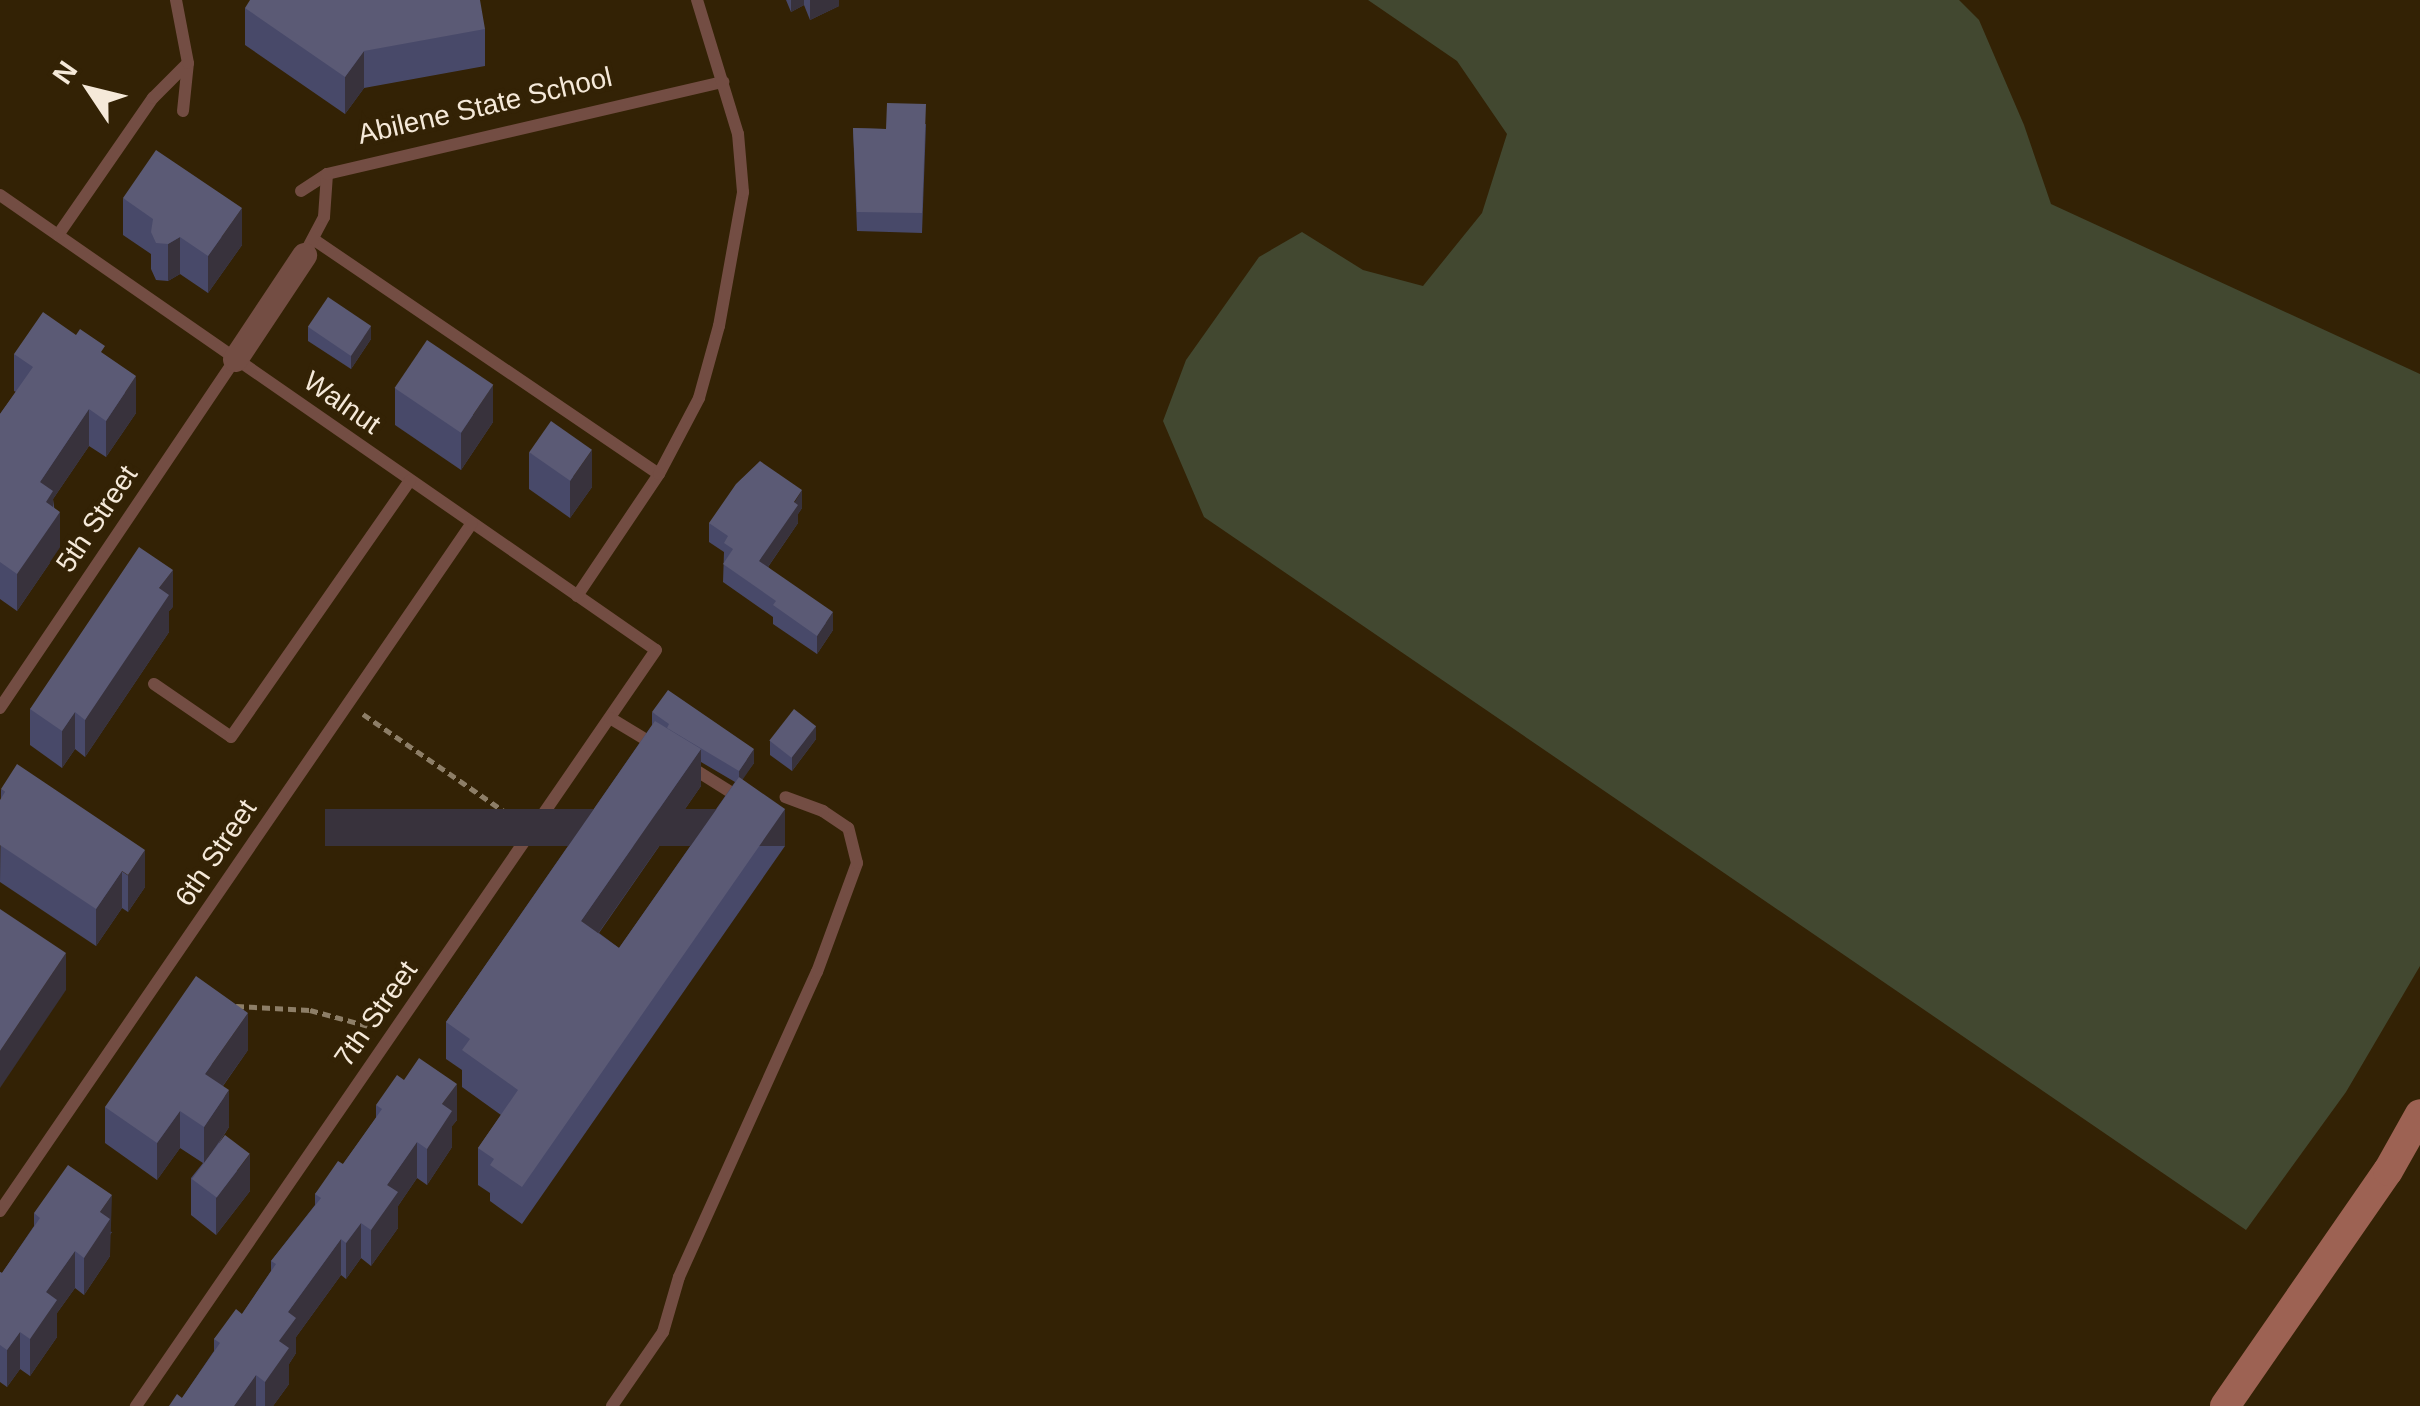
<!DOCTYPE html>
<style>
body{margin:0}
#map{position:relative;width:2420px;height:1406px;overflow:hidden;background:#332205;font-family:Arial,sans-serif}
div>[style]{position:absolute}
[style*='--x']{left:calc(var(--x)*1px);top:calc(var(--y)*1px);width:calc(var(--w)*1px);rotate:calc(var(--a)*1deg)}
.green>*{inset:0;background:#424830}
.path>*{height:5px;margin-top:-2.5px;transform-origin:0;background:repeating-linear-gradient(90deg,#8d7e67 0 8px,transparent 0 13px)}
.service>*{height:12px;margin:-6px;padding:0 6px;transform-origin:6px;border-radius:6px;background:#734d43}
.minor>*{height:25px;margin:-12.5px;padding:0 12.5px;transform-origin:12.5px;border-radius:12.5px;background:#734d43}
.secondary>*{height:30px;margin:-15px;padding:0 15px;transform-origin:15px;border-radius:15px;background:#9d6253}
.wall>*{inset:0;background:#484969}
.shaded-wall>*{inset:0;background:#38323c;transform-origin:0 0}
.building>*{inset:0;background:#5b5a75;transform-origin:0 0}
span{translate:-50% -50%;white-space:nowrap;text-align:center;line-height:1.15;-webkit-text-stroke:9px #332205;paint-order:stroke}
.street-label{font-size:28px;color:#f5e9d9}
.north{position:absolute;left:40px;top:40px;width:100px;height:100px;-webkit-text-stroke:8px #332205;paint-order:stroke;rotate:305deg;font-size:28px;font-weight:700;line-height:40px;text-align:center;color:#f5e9d9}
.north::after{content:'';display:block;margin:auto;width:35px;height:45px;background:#f5e9d9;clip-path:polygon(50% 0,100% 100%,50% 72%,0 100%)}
</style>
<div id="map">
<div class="green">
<i style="clip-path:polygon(1368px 0,1959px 0,1979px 20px,2024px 125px,2051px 204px,2420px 374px,2420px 966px,2346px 1092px,2246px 1230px,1204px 517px,1163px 421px,1186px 360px,1259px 257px,1302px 232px,1363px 270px,1423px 286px,1482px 213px,1507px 134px,1457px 61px)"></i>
</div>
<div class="path">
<i style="--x:363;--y:714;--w:185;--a:34.6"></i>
<i style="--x:236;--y:1006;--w:74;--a:3.1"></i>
<i style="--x:310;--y:1010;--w:64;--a:15.3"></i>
</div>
<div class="service">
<i style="--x:183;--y:111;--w:48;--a:-84.1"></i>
<i style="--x:301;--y:191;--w:31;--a:-33"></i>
<i style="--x:0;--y:195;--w:798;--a:34.75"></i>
<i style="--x:656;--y:650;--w:918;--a:124.52"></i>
<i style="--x:58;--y:235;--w:167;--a:-55.3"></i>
<i style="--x:153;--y:98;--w:49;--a:-45"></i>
<i style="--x:188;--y:63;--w:64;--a:-100.8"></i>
<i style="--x:313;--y:239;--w:418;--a:34.2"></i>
<i style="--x:304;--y:255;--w:43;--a:-62.2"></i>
<i style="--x:324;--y:217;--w:43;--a:-86"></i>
<i style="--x:327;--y:174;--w:407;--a:-13.1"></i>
<i style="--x:577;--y:596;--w:147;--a:-56.1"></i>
<i style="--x:659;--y:474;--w:86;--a:-62.2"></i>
<i style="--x:699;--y:398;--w:75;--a:-74.5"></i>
<i style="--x:719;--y:326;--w:136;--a:-79.8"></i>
<i style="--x:743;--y:192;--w:58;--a:-94.9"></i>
<i style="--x:738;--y:134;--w:140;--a:-107"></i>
<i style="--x:154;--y:684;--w:93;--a:34.5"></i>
<i style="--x:231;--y:737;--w:313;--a:-55.1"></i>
<i style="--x:0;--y:708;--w:421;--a:-56"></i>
<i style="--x:610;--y:718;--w:52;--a:31"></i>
<i style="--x:689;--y:766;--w:60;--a:32.1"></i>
<i style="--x:0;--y:1211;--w:834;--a:-55.55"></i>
<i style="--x:612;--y:1406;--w:90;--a:-55.4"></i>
<i style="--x:663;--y:1332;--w:57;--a:-73.8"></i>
<i style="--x:679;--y:1277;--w:335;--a:-65.7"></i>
<i style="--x:817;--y:972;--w:116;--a:-69.8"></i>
<i style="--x:857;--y:863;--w:36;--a:-104"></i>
<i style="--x:848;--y:828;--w:30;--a:-146"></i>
<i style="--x:823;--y:811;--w:40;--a:-159.8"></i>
</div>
<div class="minor">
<i style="--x:235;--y:359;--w:125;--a:-56.4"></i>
</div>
<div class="secondary">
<i style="--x:2225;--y:1406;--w:286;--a:-55.3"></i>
<i style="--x:2388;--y:1171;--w:65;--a:-60.7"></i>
</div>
<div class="wall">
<i style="clip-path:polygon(786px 0,839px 0,839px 6px,810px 20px,804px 5px,791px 12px)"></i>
<i style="clip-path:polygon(245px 8px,485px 29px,485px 66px,364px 88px,345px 114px,245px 45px)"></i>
<i style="clip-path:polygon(926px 124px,922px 233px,857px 231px,853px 128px,886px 129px)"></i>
<i style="clip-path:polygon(123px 198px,242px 245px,208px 293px,180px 274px,168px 281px,156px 280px,151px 269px,151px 254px,123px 235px)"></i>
<i style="clip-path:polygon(308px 327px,371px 339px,351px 369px,308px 341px)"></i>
<i style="clip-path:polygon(14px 354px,105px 355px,136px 413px,106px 457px,89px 446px,53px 499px,60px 548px,17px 611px,0 599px,0 414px,16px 392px,14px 391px)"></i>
<i style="clip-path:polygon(395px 388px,493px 422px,461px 470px,395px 425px)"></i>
<i style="clip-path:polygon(529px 452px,592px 487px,570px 518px,529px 489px)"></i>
<i style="clip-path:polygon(802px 508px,798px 514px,798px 523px,768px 567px,833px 630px,817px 654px,773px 624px,773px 617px,723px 582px,724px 552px,709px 542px,709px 523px)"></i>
<i style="clip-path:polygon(173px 607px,169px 611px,169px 632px,85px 757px,75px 749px,62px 768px,30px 745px,30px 709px)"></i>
<i style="clip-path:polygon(evenodd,652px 712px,754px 763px,742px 779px,785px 846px,522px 1224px,490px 1201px,490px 1193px,478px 1185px,478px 1148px,501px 1115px,462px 1087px,462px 1070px,446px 1059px,446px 1022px,652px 725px,652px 712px,701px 762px,735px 782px,619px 948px,599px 933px,701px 786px,701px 762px)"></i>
<i style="clip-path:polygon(816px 739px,792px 771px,770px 755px,770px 741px)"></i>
<i style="clip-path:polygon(1px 789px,145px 887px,128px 912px,122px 908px,96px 946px,0 882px)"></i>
<i style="clip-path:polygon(248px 1050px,223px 1086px,229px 1127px,219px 1143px,250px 1191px,216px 1235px,191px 1215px,191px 1178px,203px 1163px,180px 1148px,157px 1180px,105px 1143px,105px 1107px)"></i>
<i style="clip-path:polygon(376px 1105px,457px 1120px,452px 1126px,452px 1147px,427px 1185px,417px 1178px,398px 1206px,398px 1228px,371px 1266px,361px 1258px,346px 1279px,341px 1275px,296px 1337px,296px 1353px,289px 1364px,289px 1384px,273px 1406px,169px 1406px,182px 1398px,214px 1351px,214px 1339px,242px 1314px,271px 1271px,271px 1261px,315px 1205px,315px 1194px,343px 1164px,376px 1118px)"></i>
<i style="clip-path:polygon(34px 1213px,112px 1232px,110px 1235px,110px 1256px,84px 1295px,75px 1288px,57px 1313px,57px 1337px,30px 1376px,20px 1369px,7px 1387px,0 1382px,0 1272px,2px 1273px,34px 1226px)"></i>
</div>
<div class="shaded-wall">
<i style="clip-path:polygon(791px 0,804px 0,804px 5px,791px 12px)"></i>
<i style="clip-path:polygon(810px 0,839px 0,839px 6px,810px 20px)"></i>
<i style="clip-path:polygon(364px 51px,364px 88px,345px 114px,345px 77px)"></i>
<i style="clip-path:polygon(242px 208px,242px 245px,208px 293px,208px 256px)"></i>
<i style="clip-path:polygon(180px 237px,180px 274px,168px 281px,168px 244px)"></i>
<i style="clip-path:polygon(371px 326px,371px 339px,351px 369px,351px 355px)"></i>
<i style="clip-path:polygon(136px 376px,136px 413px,106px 457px,106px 421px)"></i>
<i style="clip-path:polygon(493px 385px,493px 422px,461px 470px,461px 433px)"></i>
<i style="clip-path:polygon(89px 409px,89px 446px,53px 499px,53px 521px,60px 512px,60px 548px,17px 611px,17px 574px,40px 482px)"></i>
<i style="clip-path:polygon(592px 450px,592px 487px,570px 518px,570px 481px)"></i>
<i style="clip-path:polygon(802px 490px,802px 508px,798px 514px,798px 523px,759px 580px,759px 561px)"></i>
<i style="clip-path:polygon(173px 570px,173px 607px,169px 611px,169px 632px,85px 757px,85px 720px,159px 588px)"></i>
<i style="clip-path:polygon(833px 612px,833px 630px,817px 654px,817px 636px)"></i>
<i style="clip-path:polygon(75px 712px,75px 749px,62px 768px,62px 731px)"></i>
<i style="clip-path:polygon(816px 726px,816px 739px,792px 771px,792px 757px)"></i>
<i style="clip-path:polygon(701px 749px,701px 786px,581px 958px,581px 921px)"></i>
<i style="clip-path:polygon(754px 749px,754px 763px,739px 785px,739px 771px)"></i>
<i style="left:785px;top:809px;width:37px;height:460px;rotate:90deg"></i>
<i style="clip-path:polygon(145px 850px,145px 887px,128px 912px,128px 875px)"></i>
<i style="clip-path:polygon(122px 871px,122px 908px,96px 946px,96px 909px)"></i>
<i style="clip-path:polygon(66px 953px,66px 990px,0 1088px,0 1051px)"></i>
<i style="clip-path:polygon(248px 1013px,248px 1050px,205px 1111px,205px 1074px)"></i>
<i style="clip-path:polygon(457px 1084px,457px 1120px,452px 1126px,452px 1147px,427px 1185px,427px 1149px,442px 1104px)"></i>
<i style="clip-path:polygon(229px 1090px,229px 1127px,204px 1164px,204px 1127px)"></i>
<i style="clip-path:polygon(180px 1111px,180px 1148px,157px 1180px,157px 1143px)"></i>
<i style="clip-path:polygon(417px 1142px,417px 1178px,398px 1206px,398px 1228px,371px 1266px,371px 1230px,387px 1185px)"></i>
<i style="clip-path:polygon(250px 1154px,250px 1191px,216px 1235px,216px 1198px)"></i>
<i style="clip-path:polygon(112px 1195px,110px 1256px,84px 1295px,84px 1258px,100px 1212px)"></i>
<i style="clip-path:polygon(361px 1223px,361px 1258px,346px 1279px,346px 1243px)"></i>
<i style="clip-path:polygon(341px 1239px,341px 1275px,296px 1337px,296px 1353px,289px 1364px,289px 1384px,273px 1406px,265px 1406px,265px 1382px,288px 1312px)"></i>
<i style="clip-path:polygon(75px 1251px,75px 1288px,57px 1313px,57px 1337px,30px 1376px,30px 1339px,46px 1292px)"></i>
<i style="clip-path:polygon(20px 1332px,20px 1369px,7px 1387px,7px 1350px)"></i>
<i style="clip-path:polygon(256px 1375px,256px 1406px,234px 1406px)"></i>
</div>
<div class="building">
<i style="clip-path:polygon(250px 0,480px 0,485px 29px,364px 51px,345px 77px,245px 8px)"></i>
<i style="clip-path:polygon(887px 103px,926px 104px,922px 213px,857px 212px,853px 128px,886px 129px)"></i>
<i style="clip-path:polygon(156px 150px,242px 208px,208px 256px,180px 237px,168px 244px,156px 243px,151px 232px,153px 219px,123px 198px)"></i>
<i style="left:328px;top:297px;width:52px;height:36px;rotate:34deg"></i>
<i style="clip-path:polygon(43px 312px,76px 335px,80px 329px,105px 346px,101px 352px,136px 376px,106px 421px,89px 409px,40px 482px,53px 491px,46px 502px,60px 512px,17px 574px,0 562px,0 414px,33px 367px,14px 354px)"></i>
<i style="left:427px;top:340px;width:80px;height:58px;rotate:34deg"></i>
<i style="left:551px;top:421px;width:50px;height:38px;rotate:35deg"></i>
<i style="clip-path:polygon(760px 461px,802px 490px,794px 502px,798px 505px,759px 561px,833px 612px,817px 636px,773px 605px,776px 601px,723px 564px,733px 549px,724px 543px,728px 536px,709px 523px,736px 484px)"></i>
<i style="clip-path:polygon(139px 547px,173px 570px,159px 588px,169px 595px,85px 720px,75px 712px,62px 731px,30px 709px)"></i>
<i style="clip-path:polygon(668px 690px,754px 749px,739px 771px,667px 728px,669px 724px,652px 712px)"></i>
<i style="left:794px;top:709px;width:28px;height:40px;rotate:38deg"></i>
<i style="clip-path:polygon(655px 721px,701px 749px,581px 921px,619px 948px,739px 777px,785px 809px,522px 1187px,490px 1165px,494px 1159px,478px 1148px,518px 1090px,462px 1050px,470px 1039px,446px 1022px)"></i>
<i style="clip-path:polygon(17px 764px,145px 850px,128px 875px,122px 871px,96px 909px,0 845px,0 800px,5px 792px,1px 789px)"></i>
<i style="clip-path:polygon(0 909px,66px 953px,0 1051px)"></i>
<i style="clip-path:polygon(196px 976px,248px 1013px,205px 1074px,229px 1090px,204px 1127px,180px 1111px,157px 1143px,105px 1107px)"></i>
<i style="clip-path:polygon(419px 1058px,457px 1084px,442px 1104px,452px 1111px,427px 1149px,417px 1142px,387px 1185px,398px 1192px,371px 1230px,361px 1223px,346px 1243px,341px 1239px,288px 1312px,296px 1318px,279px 1341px,289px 1348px,265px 1382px,256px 1375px,234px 1406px,169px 1406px,177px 1394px,182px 1398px,220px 1343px,214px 1339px,236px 1309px,242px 1314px,276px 1264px,271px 1261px,321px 1198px,315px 1194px,338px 1161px,343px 1164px,382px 1109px,376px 1105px,397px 1075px,404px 1080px)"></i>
<i style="left:225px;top:1135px;width:31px;height:55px;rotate:37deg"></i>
<i style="clip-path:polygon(68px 1165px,112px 1195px,100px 1212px,110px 1219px,84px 1258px,75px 1251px,46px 1292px,57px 1300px,30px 1339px,20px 1332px,7px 1350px,0 1345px,0 1272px,2px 1273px,40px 1218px,34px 1213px)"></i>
</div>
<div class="street-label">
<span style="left:485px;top:106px;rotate:-13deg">Abilene State School</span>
<span style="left:342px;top:403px;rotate:35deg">Walnut</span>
<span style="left:97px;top:519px;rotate:-56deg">5th Street</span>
<span style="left:216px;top:853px;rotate:-56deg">6th Street</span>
<span style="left:376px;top:1014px;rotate:-55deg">7th Street</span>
</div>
<div class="north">N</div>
</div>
